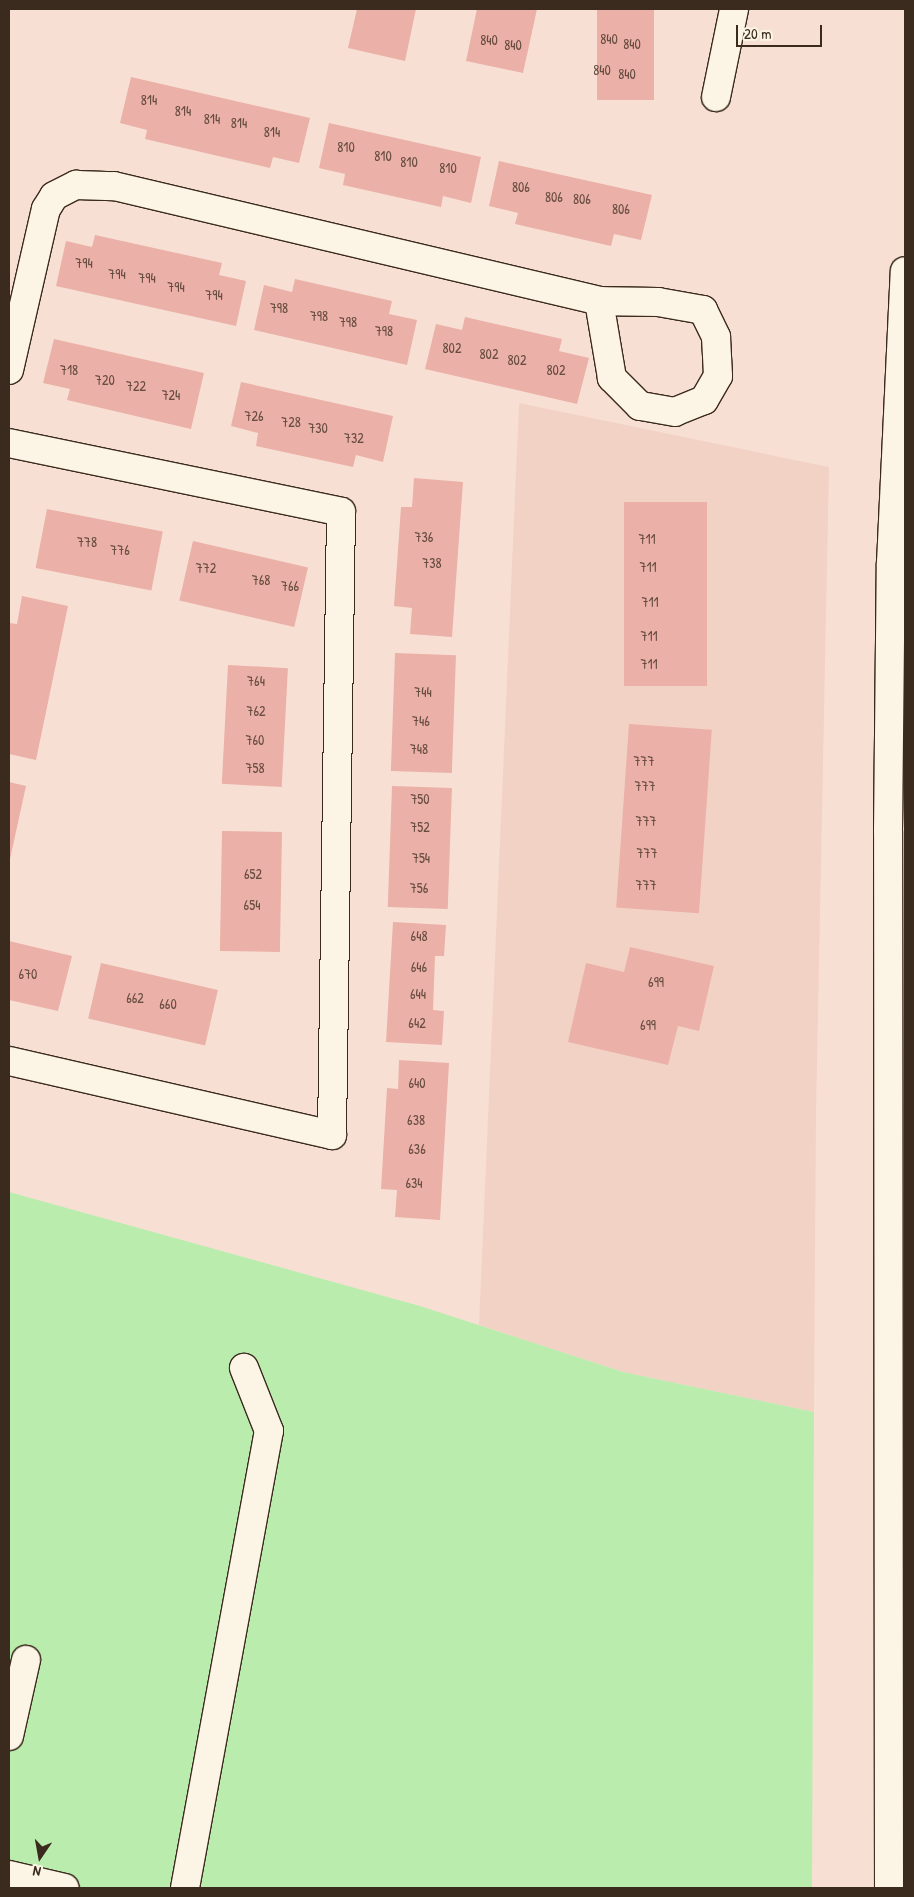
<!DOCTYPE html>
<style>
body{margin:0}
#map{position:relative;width:914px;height:1897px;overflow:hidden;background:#f7e0d3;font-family:"Patrick Hand",sans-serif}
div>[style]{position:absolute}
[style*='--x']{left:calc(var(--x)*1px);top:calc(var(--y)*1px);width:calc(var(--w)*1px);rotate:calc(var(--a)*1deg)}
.built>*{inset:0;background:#f3d2c6}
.green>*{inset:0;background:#baedad}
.building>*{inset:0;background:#ebb0a8;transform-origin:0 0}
.roads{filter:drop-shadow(1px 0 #3b2a1e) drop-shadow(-1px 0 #3b2a1e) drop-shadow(0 1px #3b2a1e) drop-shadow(0 -1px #3b2a1e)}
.minor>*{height:28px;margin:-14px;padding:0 14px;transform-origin:14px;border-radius:14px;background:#fcf5e5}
.highway>*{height:28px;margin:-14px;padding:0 14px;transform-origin:14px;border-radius:14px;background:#fcf5e5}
span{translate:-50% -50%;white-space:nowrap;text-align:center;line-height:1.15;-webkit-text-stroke:4.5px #fcf5e5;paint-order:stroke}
.number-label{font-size:14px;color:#674c40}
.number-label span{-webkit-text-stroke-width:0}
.frame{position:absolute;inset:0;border:10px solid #3b2a1e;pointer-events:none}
.north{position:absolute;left:15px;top:1832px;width:50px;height:50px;-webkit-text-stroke:4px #fcf5e5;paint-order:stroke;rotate:192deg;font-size:14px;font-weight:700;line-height:20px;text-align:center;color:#3b2a1e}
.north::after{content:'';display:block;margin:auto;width:18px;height:22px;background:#3b2a1e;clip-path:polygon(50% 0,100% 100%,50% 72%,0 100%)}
.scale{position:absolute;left:736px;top:25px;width:86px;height:22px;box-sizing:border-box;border:2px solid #3b2a1e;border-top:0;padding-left:6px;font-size:15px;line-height:18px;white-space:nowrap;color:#3b2a1e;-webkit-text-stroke:4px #fcf5e5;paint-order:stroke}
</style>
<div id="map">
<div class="built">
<i style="clip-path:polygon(519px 403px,829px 467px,816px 1113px,814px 1412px,623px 1372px,479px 1325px)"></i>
</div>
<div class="green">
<i style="clip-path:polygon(9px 1192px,420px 1306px,623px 1372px,814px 1412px,812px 1888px,9px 1888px)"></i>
</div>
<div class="building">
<i style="clip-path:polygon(357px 9px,416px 9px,405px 61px,348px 48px)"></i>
<i style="clip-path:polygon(477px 9px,537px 9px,523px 73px,466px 61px)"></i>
<i style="left:597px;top:9px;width:57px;height:91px"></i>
<i style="clip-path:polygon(131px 77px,310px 118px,299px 163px,273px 157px,270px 168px,145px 139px,147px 130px,120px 123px)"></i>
<i style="clip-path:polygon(329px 123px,481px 157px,471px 203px,443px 196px,441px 207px,343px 185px,345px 174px,319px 168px)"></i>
<i style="clip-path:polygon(499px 161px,652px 195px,641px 240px,614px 234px,611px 246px,515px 224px,518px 213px,489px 206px)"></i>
<i style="clip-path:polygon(95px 235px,222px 263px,219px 275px,246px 281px,236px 326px,56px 286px,66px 241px,92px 247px)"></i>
<i style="clip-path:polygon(295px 279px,392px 301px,389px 314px,417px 320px,407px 365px,254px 330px,264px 285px,292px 292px)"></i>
<i style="clip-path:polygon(465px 317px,562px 339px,559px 351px,589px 358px,577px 404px,425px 369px,436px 324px,462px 330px)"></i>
<i style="clip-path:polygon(54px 339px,204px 373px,191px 429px,67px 400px,70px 389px,43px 383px)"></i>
<i style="clip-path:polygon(241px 382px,393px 416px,383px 462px,356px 455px,353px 467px,256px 446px,258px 433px,231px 426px)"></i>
<i style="clip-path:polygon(414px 478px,463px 482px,452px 637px,410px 634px,412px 608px,394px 606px,401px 507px,412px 507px)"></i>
<i style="left:624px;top:502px;width:83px;height:184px"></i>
<i style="left:47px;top:509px;width:118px;height:60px;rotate:11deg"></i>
<i style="left:193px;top:541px;width:118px;height:61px;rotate:13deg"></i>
<i style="clip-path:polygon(22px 596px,68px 606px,36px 760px,9px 754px,9px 623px,17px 624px)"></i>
<i style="left:395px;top:653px;width:61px;height:118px;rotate:2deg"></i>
<i style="left:228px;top:665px;width:60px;height:119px;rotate:3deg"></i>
<i style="left:629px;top:724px;width:83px;height:184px;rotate:4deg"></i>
<i style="clip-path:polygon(9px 782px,26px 786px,10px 859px,9px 859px)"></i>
<i style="left:392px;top:786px;width:60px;height:121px;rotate:2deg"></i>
<i style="left:222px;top:831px;width:60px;height:120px;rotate:1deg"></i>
<i style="clip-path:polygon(393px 922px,446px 925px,444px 956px,435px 956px,433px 1010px,444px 1011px,442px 1045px,386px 1042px)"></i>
<i style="clip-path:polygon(9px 941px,72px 956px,58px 1011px,9px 1000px)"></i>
<i style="clip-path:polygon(630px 947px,714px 966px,699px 1031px,678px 1026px,668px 1065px,568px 1042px,586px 963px,624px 972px)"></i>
<i style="left:101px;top:963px;width:120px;height:57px;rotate:13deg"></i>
<i style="clip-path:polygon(399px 1060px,449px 1063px,440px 1220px,395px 1217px,397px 1190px,381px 1189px,387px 1088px,398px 1089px)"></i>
</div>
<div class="roads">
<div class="minor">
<i style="--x:716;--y:97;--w:90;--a:-78.4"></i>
<i style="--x:9;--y:370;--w:165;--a:-77.1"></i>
<i style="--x:46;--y:209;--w:15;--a:-58"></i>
<i style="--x:54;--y:196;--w:25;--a:-27"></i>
<i style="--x:76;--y:185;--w:38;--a:2"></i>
<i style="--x:114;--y:186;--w:498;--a:13.3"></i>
<i style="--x:599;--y:301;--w:59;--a:1"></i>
<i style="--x:658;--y:302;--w:46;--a:10.1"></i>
<i style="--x:703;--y:310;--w:30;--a:64"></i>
<i style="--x:716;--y:337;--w:39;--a:87"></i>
<i style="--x:718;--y:376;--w:28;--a:120"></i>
<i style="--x:704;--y:400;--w:31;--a:158"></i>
<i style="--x:675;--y:412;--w:36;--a:-170"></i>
<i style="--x:640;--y:406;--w:40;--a:-135"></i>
<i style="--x:612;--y:378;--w:78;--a:-99.6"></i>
<i style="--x:9;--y:443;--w:339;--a:11.7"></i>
<i style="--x:341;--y:512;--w:623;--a:90.83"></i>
<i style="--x:332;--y:1135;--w:331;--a:-167.1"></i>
<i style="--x:9;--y:1736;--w:78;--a:-77.4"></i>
<i style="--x:9;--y:1875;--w:57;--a:13.1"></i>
<i style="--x:185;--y:1888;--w:465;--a:-79.6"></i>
<i style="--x:269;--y:1431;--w:68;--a:-111.6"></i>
</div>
<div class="highway">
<i style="--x:889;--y:1888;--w:1057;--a:-90.05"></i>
<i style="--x:888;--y:831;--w:268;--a:-89.4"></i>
<i style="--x:891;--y:563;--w:292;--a:-87.3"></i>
</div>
</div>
<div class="number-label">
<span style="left:609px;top:39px">840</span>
<span style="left:489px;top:40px">840</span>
<span style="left:632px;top:44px">840</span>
<span style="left:513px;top:45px">840</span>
<span style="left:602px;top:70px">840</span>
<span style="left:627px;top:74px">840</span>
<span style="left:149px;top:100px">814</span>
<span style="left:183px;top:111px">814</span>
<span style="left:212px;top:119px">814</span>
<span style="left:239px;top:123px">814</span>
<span style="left:272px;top:132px">814</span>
<span style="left:346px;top:147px">810</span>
<span style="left:383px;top:156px">810</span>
<span style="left:409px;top:162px">810</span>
<span style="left:448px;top:168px">810</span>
<span style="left:521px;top:187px">806</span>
<span style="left:554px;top:197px">806</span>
<span style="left:582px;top:199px">806</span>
<span style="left:621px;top:209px">806</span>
<span style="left:84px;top:263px">794</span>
<span style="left:117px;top:274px">794</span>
<span style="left:147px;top:278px">794</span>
<span style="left:176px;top:287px">794</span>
<span style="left:214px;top:295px">794</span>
<span style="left:279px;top:308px">798</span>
<span style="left:319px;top:316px">798</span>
<span style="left:348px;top:322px">798</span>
<span style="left:384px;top:331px">798</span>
<span style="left:452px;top:348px">802</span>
<span style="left:489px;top:354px">802</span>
<span style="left:517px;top:360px">802</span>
<span style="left:69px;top:370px">718</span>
<span style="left:556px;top:370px">802</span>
<span style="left:105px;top:380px">720</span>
<span style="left:136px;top:386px">722</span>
<span style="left:171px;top:395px">724</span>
<span style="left:254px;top:416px">726</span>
<span style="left:291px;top:422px">728</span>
<span style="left:318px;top:428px">730</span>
<span style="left:354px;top:438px">732</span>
<span style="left:424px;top:537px">736</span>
<span style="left:647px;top:539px">711</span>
<span style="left:87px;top:542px">778</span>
<span style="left:120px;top:550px">776</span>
<span style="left:432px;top:563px">738</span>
<span style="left:648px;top:567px">711</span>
<span style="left:206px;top:568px">772</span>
<span style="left:261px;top:580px">768</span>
<span style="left:290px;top:586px">766</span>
<span style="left:650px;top:602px">711</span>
<span style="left:649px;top:636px">711</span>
<span style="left:649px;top:664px">711</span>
<span style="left:256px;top:681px">764</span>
<span style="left:423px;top:692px">744</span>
<span style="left:256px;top:711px">762</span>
<span style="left:421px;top:721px">746</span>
<span style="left:255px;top:740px">760</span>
<span style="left:419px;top:749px">748</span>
<span style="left:644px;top:761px">777</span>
<span style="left:255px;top:768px">758</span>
<span style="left:645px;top:786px">777</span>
<span style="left:420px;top:799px">750</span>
<span style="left:646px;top:821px">777</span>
<span style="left:420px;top:827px">752</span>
<span style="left:647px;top:853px">777</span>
<span style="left:421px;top:858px">754</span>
<span style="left:253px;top:874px">652</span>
<span style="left:646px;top:885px">777</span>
<span style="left:419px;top:888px">756</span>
<span style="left:252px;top:905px">654</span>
<span style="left:419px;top:936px">648</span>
<span style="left:419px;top:967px">646</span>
<span style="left:28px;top:974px">670</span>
<span style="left:656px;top:982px">699</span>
<span style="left:418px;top:994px">644</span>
<span style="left:135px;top:998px">662</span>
<span style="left:168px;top:1004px">660</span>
<span style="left:417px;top:1023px">642</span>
<span style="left:648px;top:1025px">699</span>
<span style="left:417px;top:1083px">640</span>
<span style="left:416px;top:1120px">638</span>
<span style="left:417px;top:1149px">636</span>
<span style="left:414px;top:1183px">634</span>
</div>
<div class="frame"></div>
<div class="north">N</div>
<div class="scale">20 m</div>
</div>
